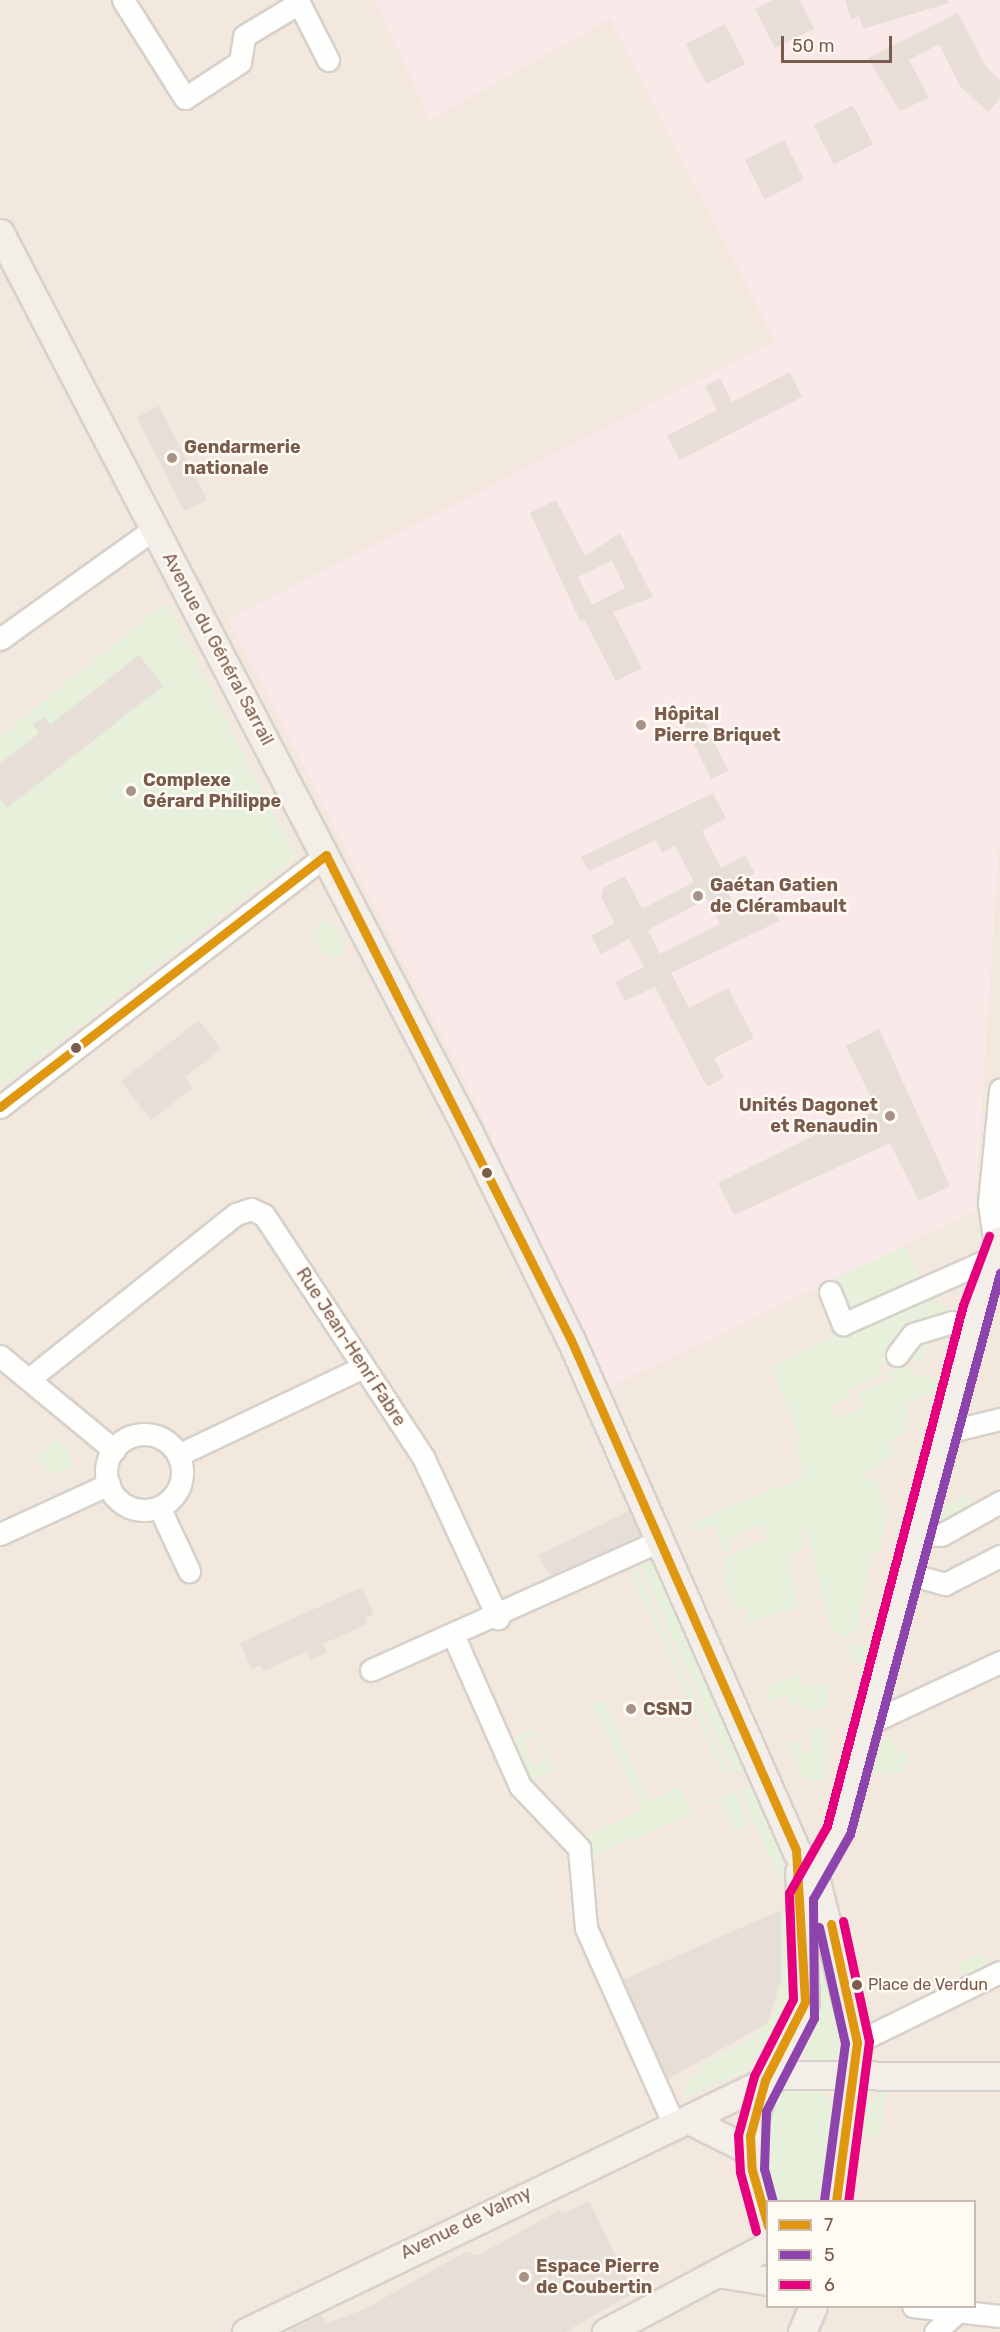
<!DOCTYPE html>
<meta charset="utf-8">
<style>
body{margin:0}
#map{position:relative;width:1000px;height:2332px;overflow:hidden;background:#f9f5f0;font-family:Rubik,sans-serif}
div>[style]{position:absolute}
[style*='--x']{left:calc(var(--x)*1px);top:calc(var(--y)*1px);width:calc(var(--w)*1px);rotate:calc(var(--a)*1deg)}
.residential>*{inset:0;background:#f2e8de}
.medical>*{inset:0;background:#fae9e9}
.green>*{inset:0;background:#e7f0db;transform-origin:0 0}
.building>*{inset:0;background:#e6ded7;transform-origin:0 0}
.roads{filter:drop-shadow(2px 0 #d7d1cb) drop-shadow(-2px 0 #d7d1cb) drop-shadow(0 2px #d7d1cb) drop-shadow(0 -2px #d7d1cb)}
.minor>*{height:21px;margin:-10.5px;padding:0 10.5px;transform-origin:10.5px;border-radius:10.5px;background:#fefefd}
.minor>.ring{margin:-10.5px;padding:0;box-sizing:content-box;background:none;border:21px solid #fefefd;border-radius:50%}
.major>*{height:27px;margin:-13.5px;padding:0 13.5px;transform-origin:13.5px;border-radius:13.5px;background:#f3eee8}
.bus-1>*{height:9px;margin:-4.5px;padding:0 4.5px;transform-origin:4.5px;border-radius:4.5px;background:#de970f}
.bus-2>*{height:9px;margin:-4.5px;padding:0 4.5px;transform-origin:4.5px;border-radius:4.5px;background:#8e44ad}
.bus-3>*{height:9px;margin:-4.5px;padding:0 4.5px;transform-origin:4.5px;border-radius:4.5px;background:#e5007d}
.dots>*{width:16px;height:16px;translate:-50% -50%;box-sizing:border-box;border:3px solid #fffaf3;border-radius:50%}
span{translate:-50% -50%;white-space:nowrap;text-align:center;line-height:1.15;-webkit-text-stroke:5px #fffaf3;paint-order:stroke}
.bus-label{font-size:16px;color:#7a5c4d}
.left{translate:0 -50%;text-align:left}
.poi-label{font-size:18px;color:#7a5c4d;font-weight:700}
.right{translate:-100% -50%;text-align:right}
.street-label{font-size:18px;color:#7a5c4d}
.legend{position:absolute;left:766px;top:2200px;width:210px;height:108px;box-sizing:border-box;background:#fffaf3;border:2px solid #cabbb1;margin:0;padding:8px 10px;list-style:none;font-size:18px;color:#7a5c4d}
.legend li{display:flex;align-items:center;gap:12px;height:30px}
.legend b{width:30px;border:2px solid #cabbb1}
.scale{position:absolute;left:781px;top:36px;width:111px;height:27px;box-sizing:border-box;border:3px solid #7a5c4d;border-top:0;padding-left:8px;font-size:18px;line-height:21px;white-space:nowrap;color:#7a5c4d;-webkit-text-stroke:4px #fffaf3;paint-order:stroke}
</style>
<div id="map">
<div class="residential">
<i style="clip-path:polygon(evenodd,0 0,1000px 0,1000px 2332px,0 2332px,0 0,768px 2202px,974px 2202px,974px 2306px,768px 2306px,768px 2202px)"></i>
</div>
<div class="medical">
<i style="clip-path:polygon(375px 0,1000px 0,1000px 832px,975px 1211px,610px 1387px,460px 1072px,228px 619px,775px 342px,610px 19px,430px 120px)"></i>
</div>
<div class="green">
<i style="clip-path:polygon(166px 603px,296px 857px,0 1088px,0 736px)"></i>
<i style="clip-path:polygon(325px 919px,342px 936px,344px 953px,338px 956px,326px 955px,309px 935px)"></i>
<i style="left:905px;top:1246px;width:35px;height:76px;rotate:65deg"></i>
<i style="clip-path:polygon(936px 1287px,933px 1304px,955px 1309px,948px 1340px,929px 1328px,924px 1357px,906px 1364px,902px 1353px,879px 1366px,882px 1375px,848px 1389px,851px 1396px,830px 1405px,836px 1419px,864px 1406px,859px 1393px,891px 1380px,888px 1372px,904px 1365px,918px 1376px,939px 1377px,935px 1392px,908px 1403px,905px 1433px,888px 1442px,895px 1456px,860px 1476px,877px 1482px,884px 1508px,889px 1507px,878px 1554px,871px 1553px,857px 1632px,839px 1638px,837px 1629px,831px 1630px,806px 1526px,798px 1529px,805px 1547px,788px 1556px,798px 1608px,744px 1623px,742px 1619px,750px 1616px,747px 1608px,736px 1609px,721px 1575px,728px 1573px,722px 1559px,767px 1540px,764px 1524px,727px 1539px,730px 1551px,725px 1553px,713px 1524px,693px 1533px,690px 1523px,805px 1476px,795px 1443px,801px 1441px,771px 1366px)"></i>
<i style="clip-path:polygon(55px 1440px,67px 1448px,74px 1465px,52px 1475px,35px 1457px)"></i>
<i style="clip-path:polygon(967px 1494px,976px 1511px,933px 1531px,940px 1508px)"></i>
<i style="left:656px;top:1558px;width:228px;height:17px;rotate:66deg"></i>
<i style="clip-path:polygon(636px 1569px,729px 1774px,724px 1776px,630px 1571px)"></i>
<i style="clip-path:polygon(871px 1644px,866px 1664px,855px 1664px,848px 1645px)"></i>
<i style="clip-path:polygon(799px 1673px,803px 1687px,829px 1682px,826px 1710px,803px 1710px,804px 1703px,791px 1706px,784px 1692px,772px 1704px,766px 1686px)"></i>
<i style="clip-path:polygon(603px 1700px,649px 1801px,680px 1786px,692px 1813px,593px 1857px,586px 1836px,648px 1808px,643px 1809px,592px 1705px)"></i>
<i style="clip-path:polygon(810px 1728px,825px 1728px,825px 1781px,805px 1781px,789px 1744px,801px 1741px,803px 1752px,810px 1753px)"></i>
<i style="clip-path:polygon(evenodd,534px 1729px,554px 1771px,532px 1780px,513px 1738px,534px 1729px,535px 1736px,547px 1761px,534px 1766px,523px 1741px,535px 1736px)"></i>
<i style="clip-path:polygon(890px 1737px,897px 1753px,905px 1750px,910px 1763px,903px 1766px,906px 1773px,870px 1773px,879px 1739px)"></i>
<i style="left:751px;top:1784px;width:99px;height:13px;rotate:66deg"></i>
<i style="clip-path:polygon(734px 1790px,749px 1824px,734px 1830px,721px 1801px,704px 1806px)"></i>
<i style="clip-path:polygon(787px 1908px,790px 1998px,784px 2015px,746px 2071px,682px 2099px,691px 2077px,703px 2071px,700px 2064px,754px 2037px,777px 2011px,780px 1910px)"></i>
<i style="clip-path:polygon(811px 1913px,843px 2008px,846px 2059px,809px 2059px,797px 2049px,816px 2007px)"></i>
<i style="left:982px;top:1953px;width:12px;height:26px;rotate:66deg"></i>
<i style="clip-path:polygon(788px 2087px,822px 2088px,835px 2108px,818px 2201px,773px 2202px,766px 2185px,761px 2140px,771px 2102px)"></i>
<i style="clip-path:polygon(886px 2088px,881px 2138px,862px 2135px,867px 2104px)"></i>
</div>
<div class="building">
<i style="clip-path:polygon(772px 0,800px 0,814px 29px,775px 48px,755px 9px)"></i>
<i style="clip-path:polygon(845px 0,948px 0,949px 3px,863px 29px,859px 16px,851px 19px)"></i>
<i style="clip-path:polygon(958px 13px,986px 67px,1000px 80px,1000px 99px,988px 112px,960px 86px,939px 44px,909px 60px,929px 98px,900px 111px,868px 58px)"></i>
<i style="left:725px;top:24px;width:45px;height:44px;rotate:63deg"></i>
<i style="left:853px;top:105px;width:44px;height:44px;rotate:63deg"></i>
<i style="left:784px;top:140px;width:44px;height:44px;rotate:63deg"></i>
<i style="clip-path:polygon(790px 372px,802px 397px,680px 460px,667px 436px,717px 410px,705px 386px,720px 378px,732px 402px)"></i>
<i style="left:159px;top:406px;width:105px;height:25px;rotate:63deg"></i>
<i style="clip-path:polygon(evenodd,556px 500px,585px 556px,620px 533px,653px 597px,613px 612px,642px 668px,616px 681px,584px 619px,580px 621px,530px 513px,556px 500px,612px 560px,625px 588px,592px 605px,578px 577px,612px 560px)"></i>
<i style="clip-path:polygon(139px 655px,163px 686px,7px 808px,0 799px,0 763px,39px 733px,33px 724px,44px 717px,50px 725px)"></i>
<i style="left:701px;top:715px;width:62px;height:19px;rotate:64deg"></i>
<i style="clip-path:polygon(evenodd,713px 793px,726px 818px,702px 831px,721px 868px,745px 855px,755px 874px,726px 889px,740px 917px,770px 902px,779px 921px,671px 973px,689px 1008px,728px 988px,754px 1038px,714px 1058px,724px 1078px,707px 1087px,655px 987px,625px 1001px,615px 982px,644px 967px,629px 939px,601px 954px,591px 936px,615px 923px,601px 897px,603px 888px,625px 876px,642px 909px,694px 882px,675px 846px,662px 853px,656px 840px,589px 871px,581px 857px,713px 793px,707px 899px,720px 924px,660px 954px,648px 930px,707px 899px)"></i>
<i style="clip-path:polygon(199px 1020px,221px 1049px,185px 1077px,193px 1088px,151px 1120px,121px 1081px)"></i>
<i style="clip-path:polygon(879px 1029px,950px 1186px,919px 1201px,890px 1143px,734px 1215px,718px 1183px,841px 1122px,843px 1127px,877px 1110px,846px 1046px)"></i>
<i style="clip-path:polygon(629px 1511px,640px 1536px,550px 1576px,539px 1555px)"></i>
<i style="clip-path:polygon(362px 1587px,374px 1614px,365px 1618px,367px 1624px,323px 1644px,327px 1652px,311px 1659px,307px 1651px,264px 1671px,261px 1665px,252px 1669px,240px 1643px)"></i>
<i style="clip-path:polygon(781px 1910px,781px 1980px,768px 2023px,668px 2079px,623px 1980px)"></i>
<i style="clip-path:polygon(589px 2201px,634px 2293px,565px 2332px,287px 2332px,322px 2315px,326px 2323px,363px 2310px,467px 2251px,477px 2256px,559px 2210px,562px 2214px)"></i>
</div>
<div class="roads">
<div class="minor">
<i style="--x:123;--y:0;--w:116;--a:57.7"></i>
<i style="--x:185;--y:98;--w:66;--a:-33.2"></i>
<i style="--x:240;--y:62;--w:26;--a:-81"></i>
<i style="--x:244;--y:36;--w:64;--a:-31"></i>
<i style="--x:299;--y:3;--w:64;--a:63"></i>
<i style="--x:0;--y:639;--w:191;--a:-35.6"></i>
<i style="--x:0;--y:1107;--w:412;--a:-37.7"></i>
<i style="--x:995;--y:1245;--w:42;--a:-98.1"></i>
<i style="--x:989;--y:1203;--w:114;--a:-84.4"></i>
<i style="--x:830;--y:1292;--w:35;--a:68"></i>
<i style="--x:843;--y:1324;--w:161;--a:-23.9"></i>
<i style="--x:897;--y:1355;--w:26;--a:-53"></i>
<i style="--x:913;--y:1334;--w:41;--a:-17.1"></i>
<i style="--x:0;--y:1356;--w:148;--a:39.5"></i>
<i style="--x:29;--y:1379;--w:265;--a:-38.6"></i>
<i style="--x:236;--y:1214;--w:16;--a:-18"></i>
<i style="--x:251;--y:1209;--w:14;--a:25"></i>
<i style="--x:264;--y:1215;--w:290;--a:56.7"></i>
<i style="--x:423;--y:1457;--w:178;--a:65"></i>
<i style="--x:943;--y:1433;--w:59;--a:-13.8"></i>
<i class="ring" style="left:106px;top:1434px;width:55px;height:55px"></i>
<i style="--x:178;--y:1455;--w:205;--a:-25.4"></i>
<i style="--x:159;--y:1507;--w:71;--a:64.9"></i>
<i style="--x:0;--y:1534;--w:120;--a:-24.6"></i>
<i style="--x:917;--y:1534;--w:24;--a:2"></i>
<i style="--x:941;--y:1535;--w:68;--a:-29.2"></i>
<i style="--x:906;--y:1573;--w:41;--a:15.8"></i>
<i style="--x:945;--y:1584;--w:62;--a:-27"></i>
<i style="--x:454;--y:1637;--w:163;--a:66.1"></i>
<i style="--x:520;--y:1786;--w:86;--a:46.4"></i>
<i style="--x:579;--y:1848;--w:80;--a:85"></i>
<i style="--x:586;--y:1928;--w:216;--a:65.9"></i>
<i style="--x:371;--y:1670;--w:319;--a:-24.1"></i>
<i style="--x:867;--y:1724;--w:147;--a:-25"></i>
<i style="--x:857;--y:2042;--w:159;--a:-26.1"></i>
<i style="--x:913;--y:2306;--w:88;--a:6.6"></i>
<i style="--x:935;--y:2332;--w:28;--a:-42"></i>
</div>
<div class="major">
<i style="--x:0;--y:233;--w:1013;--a:62.47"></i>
<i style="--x:468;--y:1131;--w:233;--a:63.8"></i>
<i style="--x:571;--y:1340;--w:557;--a:66.19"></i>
<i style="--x:796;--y:1850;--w:41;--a:59"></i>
<i style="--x:817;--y:1885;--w:162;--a:75.7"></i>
<i style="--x:857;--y:2042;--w:161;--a:97.5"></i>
<i style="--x:805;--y:1889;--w:67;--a:-60.4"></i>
<i style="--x:838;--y:1831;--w:541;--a:-75.32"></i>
<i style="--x:975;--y:1308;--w:72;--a:-69.8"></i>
<i style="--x:689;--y:2120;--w:67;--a:26.6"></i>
<i style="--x:768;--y:2228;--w:60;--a:-105.4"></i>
<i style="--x:752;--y:2170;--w:34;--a:-93"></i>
<i style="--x:750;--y:2136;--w:58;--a:-75"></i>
<i style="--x:765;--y:2080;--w:88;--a:-62.9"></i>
<i style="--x:805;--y:2002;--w:130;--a:-92.6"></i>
<i style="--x:718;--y:2273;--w:51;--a:9.1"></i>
<i style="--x:246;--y:2332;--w:592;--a:-25.74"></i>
<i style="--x:779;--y:2075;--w:221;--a:0.3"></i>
<i style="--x:606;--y:2332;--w:183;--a:-28"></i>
<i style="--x:802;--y:2332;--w:28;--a:-67"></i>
</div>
</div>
<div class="bus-1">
<i style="--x:326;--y:855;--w:543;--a:63.2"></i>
<i style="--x:571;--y:1340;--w:557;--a:66.19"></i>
<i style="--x:796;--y:1850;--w:152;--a:86.6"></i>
<i style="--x:805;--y:2002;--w:88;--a:117.1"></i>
<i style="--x:765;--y:2080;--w:58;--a:105"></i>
<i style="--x:750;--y:2136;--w:34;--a:87"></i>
<i style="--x:752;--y:2170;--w:58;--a:74.1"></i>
<i style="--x:0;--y:1107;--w:412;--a:-37.7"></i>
<i style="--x:831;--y:1924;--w:121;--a:77.6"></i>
<i style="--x:857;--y:2042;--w:161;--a:97.5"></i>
</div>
<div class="bus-2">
<i style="--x:819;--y:1927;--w:119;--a:77.4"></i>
<i style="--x:845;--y:2043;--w:158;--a:97.6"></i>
<i style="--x:773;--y:2202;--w:34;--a:-105"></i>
<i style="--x:764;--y:2169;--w:58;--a:-88"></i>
<i style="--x:766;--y:2111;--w:105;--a:-62.7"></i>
<i style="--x:814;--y:2018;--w:119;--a:-90.5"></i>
<i style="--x:813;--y:1899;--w:75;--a:-60.4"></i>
<i style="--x:850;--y:1834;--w:581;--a:-75.03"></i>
</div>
<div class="bus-3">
<i style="--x:843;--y:1921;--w:123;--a:77.8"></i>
<i style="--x:869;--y:2041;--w:162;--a:97.4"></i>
<i style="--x:756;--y:2231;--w:61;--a:-105.2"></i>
<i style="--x:740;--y:2172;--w:37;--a:-93"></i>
<i style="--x:738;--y:2135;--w:61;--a:-74.8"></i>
<i style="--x:754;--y:2076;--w:86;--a:-63.1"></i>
<i style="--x:793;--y:1999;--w:106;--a:-92.2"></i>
<i style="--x:789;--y:1893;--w:77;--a:-60.4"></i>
<i style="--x:827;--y:1826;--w:538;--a:-75.37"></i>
<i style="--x:963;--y:1305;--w:74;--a:-69.4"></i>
</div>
<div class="dots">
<i style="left:172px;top:458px;background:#a69286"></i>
<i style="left:641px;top:725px;background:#a69286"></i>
<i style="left:131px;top:791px;background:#a69286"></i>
<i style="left:698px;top:896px;background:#a69286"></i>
<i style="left:76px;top:1048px;background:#7a5c4d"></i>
<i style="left:890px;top:1116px;background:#a69286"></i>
<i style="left:487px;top:1173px;background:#7a5c4d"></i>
<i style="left:631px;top:1709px;background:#a69286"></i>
<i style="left:857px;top:1985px;background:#7a5c4d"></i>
<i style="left:524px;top:2277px;background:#a69286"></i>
</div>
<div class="bus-label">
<span class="left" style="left:868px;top:1985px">Place de Verdun</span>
</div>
<div class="poi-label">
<span class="left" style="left:184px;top:458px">Gendarmerie<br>nationale</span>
<span class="left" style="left:654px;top:725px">Hôpital<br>Pierre Briquet</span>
<span class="left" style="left:143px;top:791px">Complexe<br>Gérard Philippe</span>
<span class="left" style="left:710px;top:896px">Gaétan Gatien<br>de Clérambault</span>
<span class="right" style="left:878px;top:1116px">Unités Dagonet<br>et Renaudin</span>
<span class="left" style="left:643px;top:1709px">CSNJ</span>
<span class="left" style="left:536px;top:2277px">Espace Pierre<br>de Coubertin</span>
</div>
<div class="street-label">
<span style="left:218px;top:649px;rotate:62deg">Avenue du Général Sarrail</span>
<span style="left:351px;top:1347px;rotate:57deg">Rue Jean-Henri Fabre</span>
<span style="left:466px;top:2223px;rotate:-26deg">Avenue de Valmy</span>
</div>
<ul class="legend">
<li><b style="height:8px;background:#de970f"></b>7</li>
<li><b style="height:8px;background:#8e44ad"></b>5</li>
<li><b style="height:8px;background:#e5007d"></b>6</li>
</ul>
<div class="scale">50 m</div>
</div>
